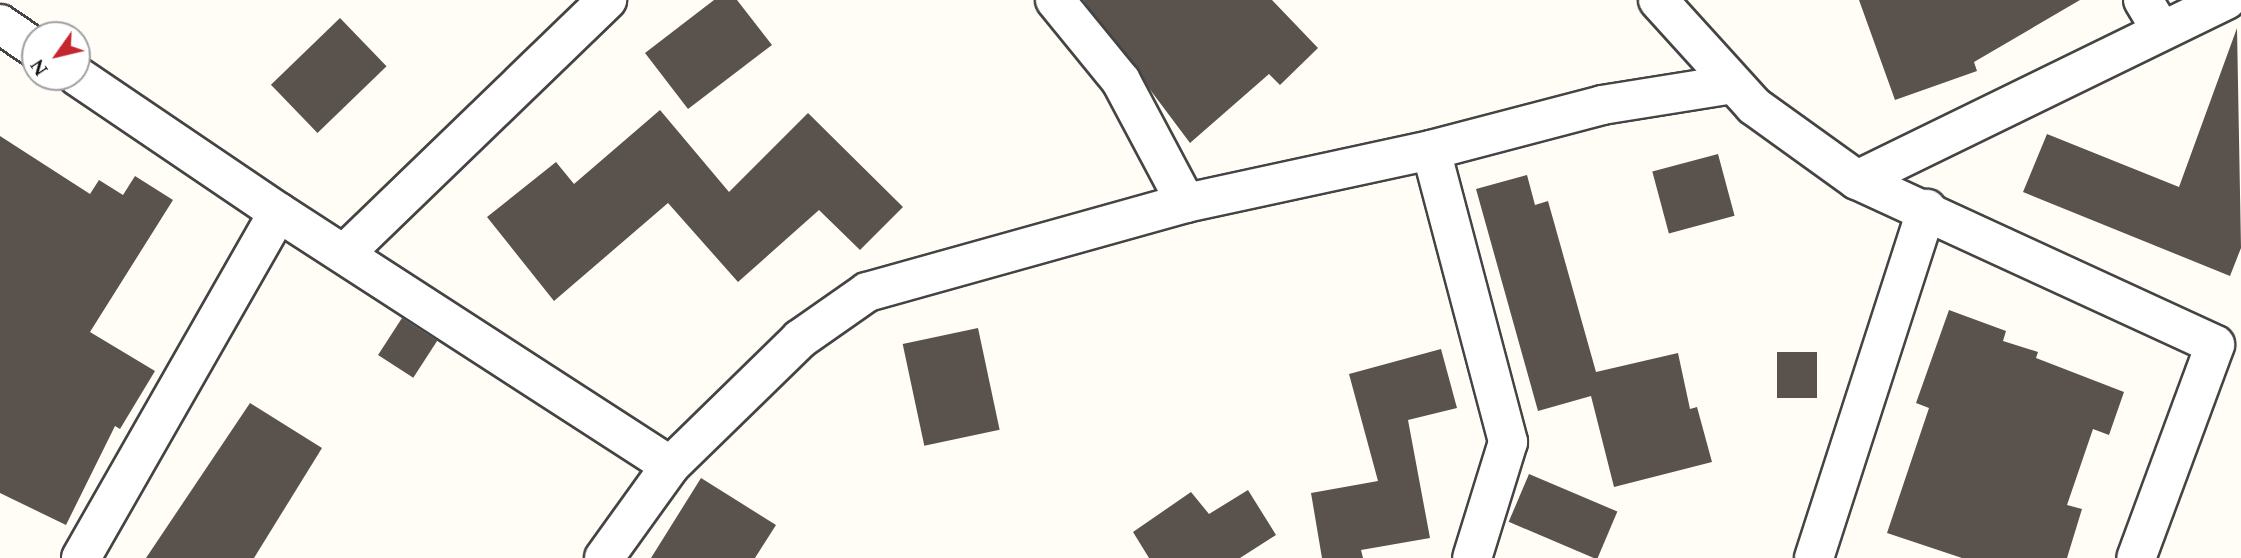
<!DOCTYPE html>
<style>
body{margin:0}
#map{position:relative;width:2241px;height:558px;overflow:hidden;background:#fffdf5;font-family:Spectral,serif}
div>[style]{position:absolute}
[style*='--x']{left:calc(var(--x)*1px);top:calc(var(--y)*1px);width:calc(var(--w)*1px);rotate:calc(var(--a)*1deg)}
.building>*{inset:0;background:#5a524d;transform-origin:0 0}
.roads{filter:drop-shadow(2px 0 #444) drop-shadow(-2px 0 #444) drop-shadow(0 2px #444) drop-shadow(0 -2px #444)}
.street>*{height:38px;margin:-19px;padding:0 19px;transform-origin:19px;border-radius:19px;background:#fff}
span{translate:-50% -50%;white-space:nowrap;text-align:center;line-height:1.15;-webkit-text-stroke:7px #fff;paint-order:stroke}
.north{position:absolute;left:21px;top:21px;width:70px;height:70px;box-sizing:border-box;background:#fff;border:2px solid #a0a0a0;border-radius:50%;rotate:236deg;font-size:19px;font-weight:700;line-height:28px;text-align:center;color:#111}
.north::after{content:'';display:block;margin:auto;width:24px;height:32px;background:#c4262e;clip-path:polygon(50% 0,100% 100%,50% 72%,0 100%)}
</style>
<div id="map">
<div class="building">
<i style="clip-path:polygon(714px 0,737px 0,772px 45px,688px 109px,645px 53px)"></i>
<i style="clip-path:polygon(1083px 0,1272px 0,1318px 48px,1280px 85px,1269px 74px,1190px 143px)"></i>
<i style="clip-path:polygon(1859px 0,2080px 0,1974px 62px,1977px 71px,1895px 100px)"></i>
<i style="left:340px;top:18px;width:67px;height:96px;rotate:46deg"></i>
<i style="clip-path:polygon(2237px 28px,2241px 248px,2230px 276px,2023px 192px,2047px 134px,2179px 187px)"></i>
<i style="clip-path:polygon(660px 110px,729px 192px,808px 113px,903px 207px,860px 250px,819px 210px,738px 282px,668px 203px,554px 301px,487px 217px,556px 162px,574px 184px)"></i>
<i style="clip-path:polygon(0 136px,90px 194px,99px 180px,123px 195px,135px 176px,173px 200px,90px 332px,155px 371px,120px 429px,115px 426px,66px 525px,0 493px)"></i>
<i style="left:1718px;top:154px;width:64px;height:68px;rotate:75deg"></i>
<i style="clip-path:polygon(1527px 175px,1535px 205px,1548px 201px,1596px 372px,1678px 353px,1690px 409px,1697px 407px,1712px 462px,1614px 487px,1591px 396px,1538px 411px,1476px 189px)"></i>
<i style="clip-path:polygon(1949px 310px,2006px 331px,2003px 341px,2038px 352px,2036px 358px,2124px 392px,2109px 435px,2093px 429px,2067px 505px,2082px 509px,2067px 558px,1962px 558px,1887px 533px,1929px 408px,1916px 403px)"></i>
<i style="left:402px;top:318px;width:42px;height:44px;rotate:33deg"></i>
<i style="left:978px;top:328px;width:104px;height:77px;rotate:78deg"></i>
<i style="clip-path:polygon(1441px 349px,1457px 408px,1408px 420px,1430px 538px,1361px 550px,1363px 558px,1322px 558px,1311px 493px,1378px 481px,1349px 374px)"></i>
<i style="left:1777px;top:352px;width:40px;height:46px"></i>
<i style="clip-path:polygon(250px 403px,322px 448px,254px 558px,146px 558px)"></i>
<i style="left:1529px;top:474px;width:96px;height:52px;rotate:23deg"></i>
<i style="clip-path:polygon(701px 478px,776px 525px,755px 558px,651px 558px)"></i>
<i style="clip-path:polygon(1248px 490px,1276px 535px,1240px 558px,1149px 558px,1133px 532px,1191px 492px,1209px 514px)"></i>
</div>
<div class="roads">
<div class="street">
<i style="--x:1055;--y:0;--w:104;--a:50.8"></i>
<i style="--x:1121;--y:81;--w:138;--a:62"></i>
<i style="--x:1658;--y:0;--w:143;--a:47.8"></i>
<i style="--x:1754;--y:106;--w:127;--a:35.7"></i>
<i style="--x:1857;--y:180;--w:394;--a:24.7"></i>
<i style="--x:2215;--y:345;--w:227;--a:110.3"></i>
<i style="--x:2143;--y:0;--w:35;--a:59"></i>
<i style="--x:0;--y:24;--w:42;--a:34.4"></i>
<i style="--x:77;--y:76;--w:243;--a:34.1"></i>
<i style="--x:1431;--y:150;--w:302;--a:75.2"></i>
<i style="--x:1508;--y:442;--w:121;--a:107.2"></i>
<i style="--x:1857;--y:180;--w:411;--a:-26"></i>
<i style="--x:344;--y:254;--w:366;--a:-44"></i>
<i style="--x:81;--y:558;--w:398;--a:-60.3"></i>
<i style="--x:278;--y:212;--w:467;--a:32.9"></i>
<i style="--x:604;--y:558;--w:113;--a:-54.3"></i>
<i style="--x:670;--y:466;--w:182;--a:-44.3"></i>
<i style="--x:800;--y:339;--w:82;--a:-35"></i>
<i style="--x:867;--y:292;--w:331;--a:-15.6"></i>
<i style="--x:1186;--y:203;--w:251;--a:-12.2"></i>
<i style="--x:1431;--y:150;--w:177;--a:-14.7"></i>
<i style="--x:1602;--y:105;--w:133;--a:-9.1"></i>
<i style="--x:1814;--y:558;--w:367;--a:-72.1"></i>
</div>
</div>
<div class="north">N</div>
</div>
